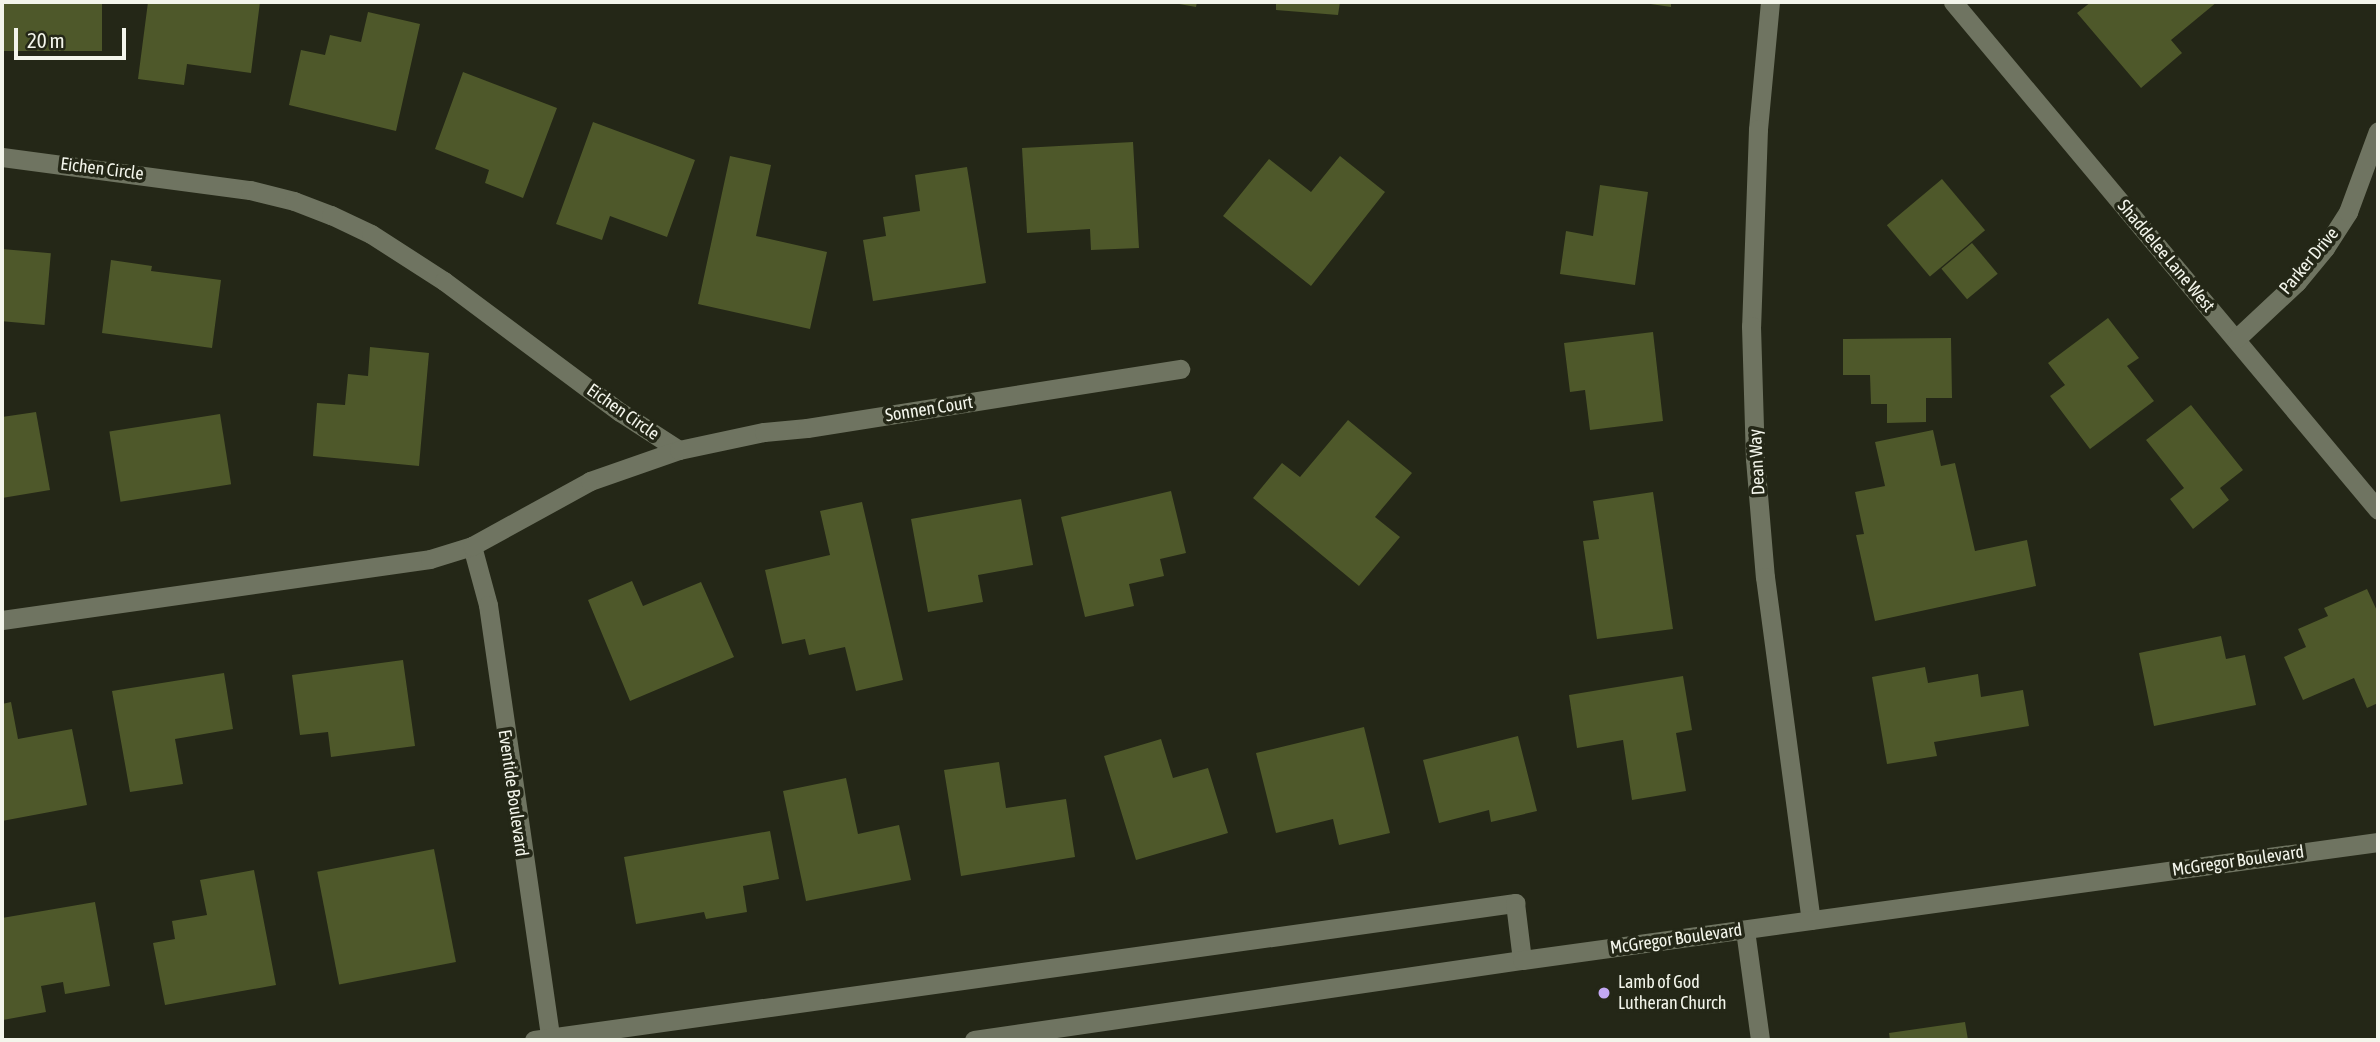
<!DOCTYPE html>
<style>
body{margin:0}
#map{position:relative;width:2380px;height:1042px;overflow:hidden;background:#242717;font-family:"Asap Condensed",sans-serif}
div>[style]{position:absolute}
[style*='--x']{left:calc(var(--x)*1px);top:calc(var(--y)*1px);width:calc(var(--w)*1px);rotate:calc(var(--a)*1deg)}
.building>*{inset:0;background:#4e582a;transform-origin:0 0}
.minor>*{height:19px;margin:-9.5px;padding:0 9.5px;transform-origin:9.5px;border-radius:9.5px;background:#6f7461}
.secondary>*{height:19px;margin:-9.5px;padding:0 9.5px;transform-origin:9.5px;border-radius:9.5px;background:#6f7461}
.dots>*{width:19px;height:19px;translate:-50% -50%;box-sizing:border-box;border:4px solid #242717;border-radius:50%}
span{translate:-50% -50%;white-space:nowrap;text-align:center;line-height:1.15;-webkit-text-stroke:7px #242717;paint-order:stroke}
.street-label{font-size:18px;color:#f3f5eb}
.poi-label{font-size:18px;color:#f3f5eb}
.left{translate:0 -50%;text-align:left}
.frame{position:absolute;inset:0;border:4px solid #f3f5eb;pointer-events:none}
.scale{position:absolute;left:14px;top:28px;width:112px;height:32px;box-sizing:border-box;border:4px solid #f3f5eb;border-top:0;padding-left:9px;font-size:21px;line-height:24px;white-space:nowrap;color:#f3f5eb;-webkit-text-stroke:5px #242717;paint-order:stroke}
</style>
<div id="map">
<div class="building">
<i style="left:2px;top:2px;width:100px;height:49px"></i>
<i style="clip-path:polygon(148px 2px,260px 2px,251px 73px,187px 64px,184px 85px,138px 79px)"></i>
<i style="clip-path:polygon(1168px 2px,1197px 2px,1196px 7px)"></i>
<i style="clip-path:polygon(1276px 2px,1340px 2px,1338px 15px,1276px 10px)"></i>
<i style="clip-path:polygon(1637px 2px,1671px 2px,1671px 7px)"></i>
<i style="clip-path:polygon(2091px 2px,2217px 2px,2171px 40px,2182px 53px,2141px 88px,2077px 13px)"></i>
<i style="clip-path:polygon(368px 12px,420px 24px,396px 131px,289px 105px,301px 50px,325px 55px,330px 35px,361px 42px)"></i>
<i style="clip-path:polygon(463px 72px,557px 108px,523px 198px,485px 183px,489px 170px,435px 149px)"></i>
<i style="clip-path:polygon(593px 122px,695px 160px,667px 237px,610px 216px,602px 240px,556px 224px)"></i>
<i style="clip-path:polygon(1133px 142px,1139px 248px,1091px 250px,1090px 229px,1027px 233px,1022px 148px)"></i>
<i style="clip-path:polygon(730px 156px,771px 165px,756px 236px,827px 252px,810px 329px,698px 304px)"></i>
<i style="clip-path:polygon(1340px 156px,1385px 192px,1311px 286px,1223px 216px,1269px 159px,1311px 192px)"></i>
<i style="clip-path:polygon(967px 167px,986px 283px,873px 301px,863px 240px,886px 236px,883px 217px,920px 211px,915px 175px)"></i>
<i style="left:1942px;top:179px;width:67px;height:72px;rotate:50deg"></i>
<i style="clip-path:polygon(1600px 185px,1648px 192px,1635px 285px,1560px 274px,1566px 231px,1593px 236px)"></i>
<i style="left:1972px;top:243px;width:40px;height:40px;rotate:50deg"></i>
<i style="left:2px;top:249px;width:49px;height:72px;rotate:5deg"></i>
<i style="clip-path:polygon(111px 260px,152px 266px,151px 271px,221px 280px,212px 348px,102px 333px)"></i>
<i style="clip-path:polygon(2108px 318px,2139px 358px,2127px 366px,2154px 401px,2090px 449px,2050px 396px,2065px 385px,2048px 363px)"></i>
<i style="clip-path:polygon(1653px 332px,1663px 421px,1590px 430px,1585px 390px,1570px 392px,1564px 343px)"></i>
<i style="clip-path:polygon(1951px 338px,1952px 398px,1926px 398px,1926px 422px,1887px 423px,1887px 404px,1871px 404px,1870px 375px,1843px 375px,1843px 339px)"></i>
<i style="clip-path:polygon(370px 347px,429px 353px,419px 466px,313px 456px,317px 403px,345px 405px,348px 374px,368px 376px)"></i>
<i style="clip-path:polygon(2191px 405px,2243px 470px,2220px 488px,2229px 500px,2193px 529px,2170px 499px,2184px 488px,2146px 440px)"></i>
<i style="clip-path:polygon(36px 412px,50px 490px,2px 498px,2px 417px)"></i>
<i style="left:220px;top:414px;width:71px;height:112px;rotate:81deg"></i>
<i style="clip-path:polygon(1348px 420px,1412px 473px,1375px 517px,1400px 537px,1359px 586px,1253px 498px,1282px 463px,1300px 477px)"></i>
<i style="clip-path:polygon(1933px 430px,1941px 466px,1955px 463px,1975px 551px,2027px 540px,2036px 586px,1875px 621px,1856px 535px,1864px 534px,1855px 492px,1885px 486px,1875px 442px)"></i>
<i style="clip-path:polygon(1171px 491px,1186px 553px,1160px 559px,1164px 576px,1129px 584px,1134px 606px,1085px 617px,1061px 517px)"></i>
<i style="clip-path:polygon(1653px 492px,1673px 629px,1597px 639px,1583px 541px,1599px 539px,1593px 501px)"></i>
<i style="clip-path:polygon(1021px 499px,1033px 565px,978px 575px,983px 602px,928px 612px,911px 519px)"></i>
<i style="clip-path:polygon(862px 502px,903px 680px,856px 691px,845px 647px,809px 655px,805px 639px,782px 644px,765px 570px,830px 555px,820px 511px)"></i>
<i style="clip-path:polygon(632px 581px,643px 606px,701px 582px,734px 657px,630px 701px,588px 600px)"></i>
<i style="clip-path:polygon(2367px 589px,2378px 613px,2378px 703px,2367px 708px,2354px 678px,2303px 700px,2284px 657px,2306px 647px,2298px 629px,2328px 616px,2324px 608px)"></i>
<i style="clip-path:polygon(2221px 636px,2226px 659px,2245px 655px,2256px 705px,2154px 726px,2139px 653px)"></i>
<i style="clip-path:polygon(403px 660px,415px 746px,331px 757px,328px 732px,300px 735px,292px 675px)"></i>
<i style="clip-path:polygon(1925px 667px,1928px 683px,1978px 674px,1981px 697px,2023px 690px,2029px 726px,1934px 742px,1937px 756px,1887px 764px,1872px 677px)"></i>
<i style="clip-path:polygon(224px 673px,233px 729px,175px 739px,183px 784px,130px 792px,112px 691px)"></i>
<i style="clip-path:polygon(1683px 676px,1692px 730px,1676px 733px,1686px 791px,1632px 800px,1623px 740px,1577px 748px,1569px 695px)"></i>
<i style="clip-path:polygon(11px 702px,18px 739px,72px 729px,87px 805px,2px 821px,2px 704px)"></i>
<i style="clip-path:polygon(1364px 727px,1390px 833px,1339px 845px,1333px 819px,1276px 833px,1256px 753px)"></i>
<i style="clip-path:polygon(1518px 736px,1537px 811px,1491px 822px,1489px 810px,1439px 823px,1423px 760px)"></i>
<i style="clip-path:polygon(1161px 739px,1173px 778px,1208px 768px,1228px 833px,1136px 860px,1104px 756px)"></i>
<i style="clip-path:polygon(999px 762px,1006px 808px,1066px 799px,1075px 857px,961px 876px,944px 770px)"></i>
<i style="clip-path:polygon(846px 778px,858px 834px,899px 825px,911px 880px,806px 901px,783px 791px)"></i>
<i style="clip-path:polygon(770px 831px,779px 879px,743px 886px,747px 912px,706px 919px,704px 912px,636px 924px,624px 857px)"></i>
<i style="left:434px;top:849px;width:115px;height:119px;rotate:79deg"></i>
<i style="clip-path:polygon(254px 870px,276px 985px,165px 1005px,153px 943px,175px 939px,172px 921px,207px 915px,200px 880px)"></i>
<i style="clip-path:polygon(95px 902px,110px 986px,65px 994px,63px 982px,41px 986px,46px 1012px,3px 1020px,2px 918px)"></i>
<i style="clip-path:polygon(1965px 1022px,1968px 1040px,1890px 1040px,1889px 1033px)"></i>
</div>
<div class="minor">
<i style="--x:1770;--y:2;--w:128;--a:95.4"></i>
<i style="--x:1758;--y:129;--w:197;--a:92"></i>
<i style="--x:1751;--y:326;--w:133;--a:88.3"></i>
<i style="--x:1755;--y:459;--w:118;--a:85.2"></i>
<i style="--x:1765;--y:577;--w:346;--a:82.4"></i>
<i style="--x:1953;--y:2;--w:662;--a:50.08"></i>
<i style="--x:2;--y:157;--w:250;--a:7.6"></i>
<i style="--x:250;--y:190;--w:45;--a:14"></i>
<i style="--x:294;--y:201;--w:40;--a:21"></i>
<i style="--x:331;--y:215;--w:44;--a:25.4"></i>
<i style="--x:371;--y:234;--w:87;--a:32.8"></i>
<i style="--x:444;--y:281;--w:219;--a:36.7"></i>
<i style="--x:620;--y:412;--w:70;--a:32.8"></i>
<i style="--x:2236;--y:339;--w:83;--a:-43.1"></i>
<i style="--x:2297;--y:282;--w:44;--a:-50.5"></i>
<i style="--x:2325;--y:248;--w:43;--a:-57.4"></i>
<i style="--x:2348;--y:212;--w:86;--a:-69.7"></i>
<i style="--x:472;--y:546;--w:61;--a:74.8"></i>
<i style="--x:488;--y:605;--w:440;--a:81.8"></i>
<i style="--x:2;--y:620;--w:432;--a:-8.1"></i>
<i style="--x:430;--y:559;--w:44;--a:-17.2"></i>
<i style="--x:472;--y:546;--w:135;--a:-28.8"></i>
<i style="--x:590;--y:481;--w:94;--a:-19.2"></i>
<i style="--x:679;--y:450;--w:87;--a:-12"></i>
<i style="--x:764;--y:432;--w:43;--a:-5.3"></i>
<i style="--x:807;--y:428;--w:378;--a:-9"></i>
<i style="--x:1745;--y:930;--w:111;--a:82.2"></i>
<i style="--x:534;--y:1040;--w:991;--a:-7.95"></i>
<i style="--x:1515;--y:903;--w:57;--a:83"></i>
</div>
<div class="secondary">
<i style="--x:974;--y:1040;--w:554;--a:-8.31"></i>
<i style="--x:1522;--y:960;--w:864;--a:-7.85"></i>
</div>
<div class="dots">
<i style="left:1604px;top:993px;background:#c2a8f3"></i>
</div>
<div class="street-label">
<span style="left:102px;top:169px;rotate:7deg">Eichen Circle</span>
<span style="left:2166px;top:256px;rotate:50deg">Shaddelee Lane West</span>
<span style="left:2309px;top:261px;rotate:-50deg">Parker Drive</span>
<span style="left:929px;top:409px;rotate:-9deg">Sonnen Court</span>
<span style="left:623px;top:412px;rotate:35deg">Eichen Circle</span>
<span style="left:1757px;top:462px;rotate:-93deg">Dean Way</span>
<span style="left:513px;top:793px;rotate:82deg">Eventide Boulevard</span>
<span style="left:2238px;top:861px;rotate:-8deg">McGregor Boulevard</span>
<span style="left:1676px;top:939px;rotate:-8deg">McGregor Boulevard</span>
</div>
<div class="poi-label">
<span class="left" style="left:1618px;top:993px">Lamb of God<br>Lutheran Church</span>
</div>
<div class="frame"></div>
<div class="scale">20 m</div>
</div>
